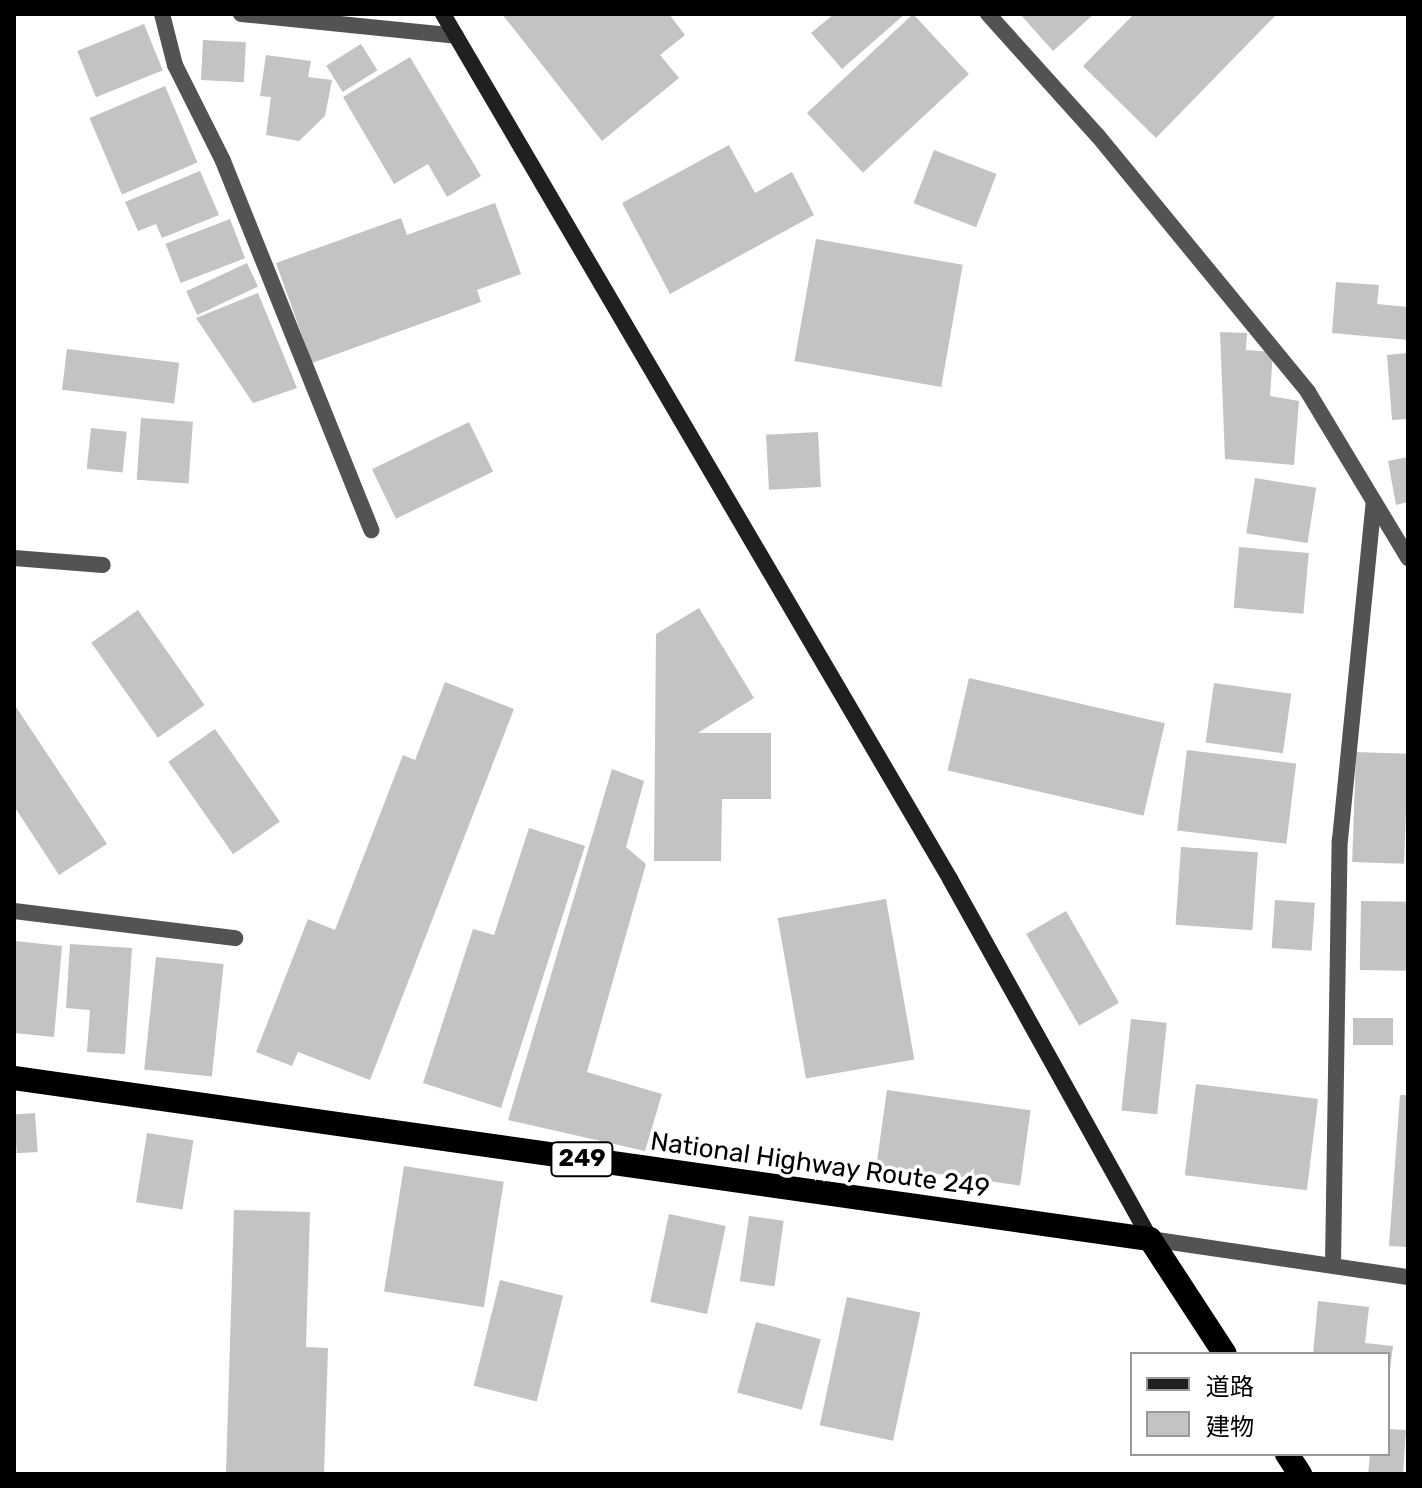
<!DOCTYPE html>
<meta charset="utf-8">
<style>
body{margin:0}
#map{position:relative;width:1422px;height:1488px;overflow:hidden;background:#fff;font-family:Rubik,"Noto Sans JP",sans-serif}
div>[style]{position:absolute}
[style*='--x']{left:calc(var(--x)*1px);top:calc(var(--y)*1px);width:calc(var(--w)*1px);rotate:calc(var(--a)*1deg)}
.building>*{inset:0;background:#c3c3c3;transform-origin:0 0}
.street>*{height:16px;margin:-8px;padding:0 8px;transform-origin:8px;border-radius:8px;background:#535353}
.secondary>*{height:16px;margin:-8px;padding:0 8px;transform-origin:8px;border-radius:8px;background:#202020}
.highway>*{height:24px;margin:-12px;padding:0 12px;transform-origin:12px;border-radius:12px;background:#000}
span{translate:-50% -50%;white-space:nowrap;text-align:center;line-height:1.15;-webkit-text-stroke:7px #fff;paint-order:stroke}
.shield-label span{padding:2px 6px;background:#fff;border:2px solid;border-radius:6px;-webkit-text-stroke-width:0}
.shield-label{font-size:24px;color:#000;font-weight:700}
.street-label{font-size:26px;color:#000}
.frame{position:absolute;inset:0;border:16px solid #000;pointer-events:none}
.legend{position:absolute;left:1130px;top:1352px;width:260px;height:104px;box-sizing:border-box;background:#fff;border:2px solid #999;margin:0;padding:10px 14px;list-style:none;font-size:24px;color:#000}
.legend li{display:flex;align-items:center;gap:16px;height:40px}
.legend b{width:40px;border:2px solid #999}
</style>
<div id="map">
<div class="building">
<i style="clip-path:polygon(502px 14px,669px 14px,685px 35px,660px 55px,679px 78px,602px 141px)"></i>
<i style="clip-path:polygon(834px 14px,905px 14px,842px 69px,811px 33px)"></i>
<i style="left:913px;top:14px;width:82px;height:145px;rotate:47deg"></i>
<i style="clip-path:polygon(1020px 14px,1094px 14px,1053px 51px)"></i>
<i style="clip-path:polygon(1134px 14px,1277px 14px,1156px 138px,1083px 66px)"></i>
<i style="left:144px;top:24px;width:50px;height:72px;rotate:68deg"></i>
<i style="left:203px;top:40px;width:43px;height:40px;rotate:3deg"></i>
<i style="left:361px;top:44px;width:31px;height:41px;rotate:58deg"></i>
<i style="clip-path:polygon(266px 55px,311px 61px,308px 77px,332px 80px,325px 116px,299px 141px,266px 135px,271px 97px,260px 96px)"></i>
<i style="clip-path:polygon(410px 57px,481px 176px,447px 197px,428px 164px,394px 184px,343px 97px)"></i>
<i style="left:165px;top:86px;width:83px;height:82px;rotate:67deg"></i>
<i style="clip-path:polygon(729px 145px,755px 193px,792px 172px,814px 215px,670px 294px,622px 203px)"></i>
<i style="left:934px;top:150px;width:67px;height:57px;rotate:21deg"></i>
<i style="clip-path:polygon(200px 171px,219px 215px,162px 238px,156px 224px,138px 231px,125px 202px)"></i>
<i style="clip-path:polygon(495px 203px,521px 274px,477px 290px,481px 302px,312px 363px,276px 263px,401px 218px,407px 235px)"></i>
<i style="left:230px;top:219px;width:42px;height:69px;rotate:69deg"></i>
<i style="left:816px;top:239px;width:149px;height:124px;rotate:10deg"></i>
<i style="left:247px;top:263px;width:26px;height:67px;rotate:65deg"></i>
<i style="clip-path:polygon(1336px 282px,1379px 285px,1377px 304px,1408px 307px,1408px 340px,1332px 333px)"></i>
<i style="clip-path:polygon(258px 293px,297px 388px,253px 403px,196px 318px)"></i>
<i style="clip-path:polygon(1220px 332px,1247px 333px,1246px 350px,1273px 352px,1270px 396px,1299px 401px,1294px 465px,1225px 459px)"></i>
<i style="left:67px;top:349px;width:113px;height:41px;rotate:7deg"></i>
<i style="clip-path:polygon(1408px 353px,1408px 419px,1392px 420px,1387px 355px)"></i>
<i style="left:141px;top:418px;width:52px;height:62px;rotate:4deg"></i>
<i style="left:469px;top:422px;width:55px;height:108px;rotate:64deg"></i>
<i style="left:91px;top:428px;width:36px;height:41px;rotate:6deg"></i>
<i style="left:818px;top:432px;width:55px;height:52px;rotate:87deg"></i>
<i style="clip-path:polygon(1408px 457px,1408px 502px,1396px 505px,1388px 461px)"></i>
<i style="left:1255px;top:478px;width:62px;height:56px;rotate:9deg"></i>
<i style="left:1239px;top:547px;width:70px;height:61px;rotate:5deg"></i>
<i style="clip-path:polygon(699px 608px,754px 698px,698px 733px,771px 733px,771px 799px,722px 799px,721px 861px,654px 861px,656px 634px)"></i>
<i style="left:138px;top:610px;width:116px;height:57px;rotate:55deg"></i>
<i style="left:969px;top:678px;width:201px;height:95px;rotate:13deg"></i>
<i style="clip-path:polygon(445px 682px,514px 709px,370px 1080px,298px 1052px,292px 1066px,256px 1052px,308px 919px,335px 930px,403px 755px,415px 760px)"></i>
<i style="left:1214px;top:683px;width:78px;height:60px;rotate:8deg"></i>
<i style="clip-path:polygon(14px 704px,107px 844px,59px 875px,14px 806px)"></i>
<i style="left:215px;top:729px;width:113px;height:57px;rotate:55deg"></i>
<i style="left:1187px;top:750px;width:110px;height:81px;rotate:7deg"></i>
<i style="left:1356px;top:752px;width:52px;height:110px;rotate:2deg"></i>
<i style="clip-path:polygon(612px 769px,644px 781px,626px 847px,646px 864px,587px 1072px,662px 1094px,645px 1151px,508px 1120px)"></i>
<i style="clip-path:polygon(529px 828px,585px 846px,501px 1108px,423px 1083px,473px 929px,494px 935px)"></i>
<i style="left:1181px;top:847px;width:77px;height:78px;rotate:4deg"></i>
<i style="left:886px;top:899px;width:163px;height:110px;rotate:80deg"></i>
<i style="left:1275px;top:900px;width:40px;height:48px;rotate:4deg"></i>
<i style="left:1361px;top:901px;width:47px;height:69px;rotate:1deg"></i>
<i style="left:1066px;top:911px;width:106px;height:46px;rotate:60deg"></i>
<i style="clip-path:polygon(15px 941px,62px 946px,54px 1037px,14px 1033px)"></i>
<i style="clip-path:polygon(70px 944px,132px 948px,125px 1054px,87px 1052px,90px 1010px,66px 1008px)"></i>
<i style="left:156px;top:957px;width:68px;height:113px;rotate:6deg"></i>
<i style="left:1353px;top:1018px;width:40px;height:27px"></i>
<i style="left:1131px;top:1019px;width:36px;height:92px;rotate:6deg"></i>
<i style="left:1196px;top:1084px;width:123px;height:92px;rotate:7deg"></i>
<i style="left:887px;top:1090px;width:145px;height:76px;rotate:8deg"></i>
<i style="clip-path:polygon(1400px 1095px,1408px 1095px,1408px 1247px,1389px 1246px)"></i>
<i style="left:35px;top:1113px;width:39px;height:21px;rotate:86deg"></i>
<i style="left:147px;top:1133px;width:47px;height:70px;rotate:9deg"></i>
<i style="left:404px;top:1166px;width:101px;height:127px;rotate:9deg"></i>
<i style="clip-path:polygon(234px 1210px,310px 1212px,306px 1347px,328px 1348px,324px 1474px,226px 1474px)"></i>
<i style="left:669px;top:1214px;width:58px;height:90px;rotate:12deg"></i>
<i style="left:749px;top:1216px;width:35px;height:66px;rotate:8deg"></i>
<i style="left:500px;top:1280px;width:65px;height:109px;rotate:14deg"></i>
<i style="left:847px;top:1297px;width:75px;height:131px;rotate:12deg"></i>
<i style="clip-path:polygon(1318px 1301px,1369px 1307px,1365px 1343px,1393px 1346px,1390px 1369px,1388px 1354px,1313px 1354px)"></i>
<i style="left:756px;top:1322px;width:67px;height:73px;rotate:15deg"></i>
<i style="clip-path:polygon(1388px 1429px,1406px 1430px,1403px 1474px,1368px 1474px,1370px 1454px,1388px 1454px)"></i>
</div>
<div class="street">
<i style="--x:162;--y:14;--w:53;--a:75.7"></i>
<i style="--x:175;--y:65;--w:107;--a:63.4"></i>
<i style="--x:223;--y:161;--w:398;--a:68.1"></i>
<i style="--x:241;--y:14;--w:216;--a:5.8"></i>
<i style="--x:988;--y:14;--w:164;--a:48"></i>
<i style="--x:1098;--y:136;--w:331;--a:50.6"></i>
<i style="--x:1308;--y:392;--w:194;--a:58.9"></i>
<i style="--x:14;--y:558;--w:89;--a:4.5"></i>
<i style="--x:14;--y:911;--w:223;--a:7"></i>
<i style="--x:1150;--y:1239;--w:261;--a:8.4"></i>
<i style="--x:1333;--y:1264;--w:424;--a:-89.1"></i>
<i style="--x:1340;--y:840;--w:340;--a:-84.3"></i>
</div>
<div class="secondary">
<i style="--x:443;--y:14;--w:1003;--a:59.62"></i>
<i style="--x:950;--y:879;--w:412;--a:60.9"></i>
</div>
<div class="highway">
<i style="--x:14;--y:1078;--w:1147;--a:8.07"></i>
<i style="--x:1150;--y:1239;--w:137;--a:56.9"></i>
<i style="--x:1287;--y:1454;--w:24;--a:57"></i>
</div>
<div class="shield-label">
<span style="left:582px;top:1159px">249</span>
</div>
<div class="street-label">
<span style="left:820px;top:1165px;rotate:8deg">National Highway Route 249</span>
</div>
<div class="frame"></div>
<ul class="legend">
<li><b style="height:10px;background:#202020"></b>道路</li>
<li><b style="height:22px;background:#c3c3c3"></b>建物</li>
</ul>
</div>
